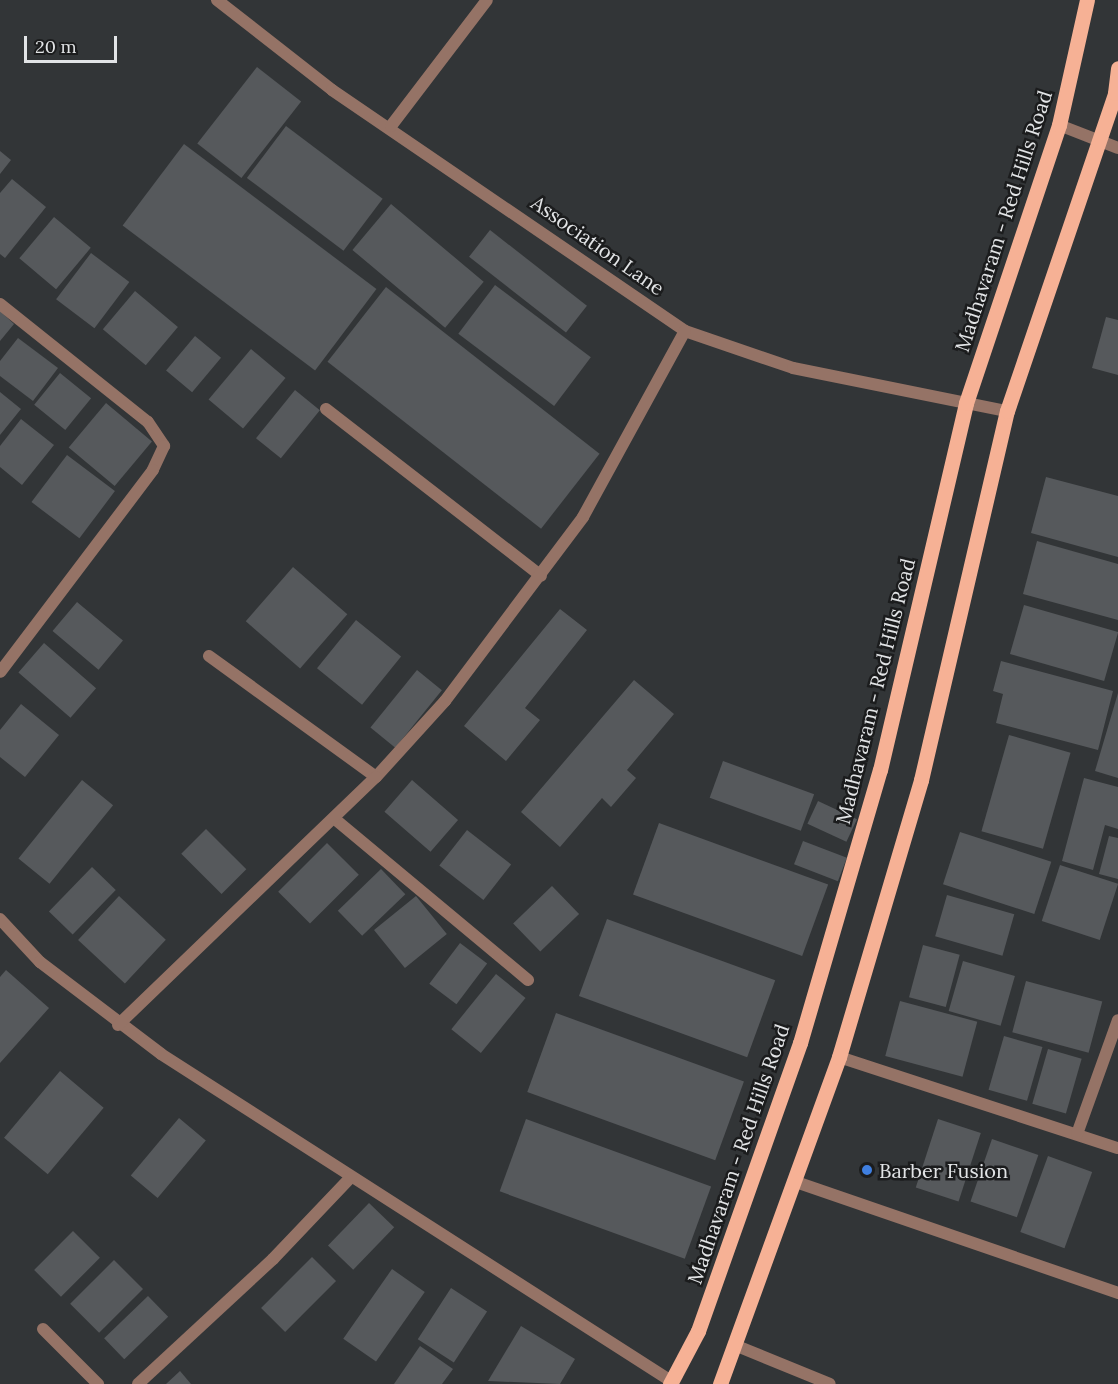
<!DOCTYPE html>
<style>
body{margin:0}
#map{position:relative;width:1118px;height:1384px;overflow:hidden;background:#323537;font-family:Lora,serif}
div>[style]{position:absolute}
[style*='--x']{left:calc(var(--x)*1px);top:calc(var(--y)*1px);width:calc(var(--w)*1px);rotate:calc(var(--a)*1deg)}
.building>*{inset:0;background:#56595c;transform-origin:0 0}
.service>*{height:12px;margin:-6px;padding:0 6px;transform-origin:6px;border-radius:6px;background:#957366}
.minor>*{height:12px;margin:-6px;padding:0 6px;transform-origin:6px;border-radius:6px;background:#957366}
.primary>*{height:15px;margin:-7.5px;padding:0 7.5px;transform-origin:7.5px;border-radius:7.5px;background:#f6b195}
.dots>*{width:16px;height:16px;translate:-50% -50%;box-sizing:border-box;border:3px solid #1b1c1d;border-radius:50%}
span{translate:-50% -50%;white-space:nowrap;text-align:center;line-height:1.15;-webkit-text-stroke:5px #1b1c1d;paint-order:stroke}
.street-label{font-size:20px;color:#e2e4e6}
.poi-label{font-size:20px;color:#e2e4e6}
.left{translate:0 -50%;text-align:left}
.scale{position:absolute;left:24px;top:36px;width:93px;height:27px;box-sizing:border-box;border:3px solid #e2e4e6;border-top:0;padding-left:8px;font-size:18px;line-height:21px;white-space:nowrap;color:#e2e4e6;-webkit-text-stroke:4px #1b1c1d;paint-order:stroke}
</style>
<div id="map">
<div class="building">
<i style="left:257px;top:67px;width:56px;height:97px;rotate:38deg"></i>
<i style="left:286px;top:126px;width:121px;height:65px;rotate:37deg"></i>
<i style="left:184px;top:144px;width:241px;height:102px;rotate:37deg"></i>
<i style="clip-path:polygon(0 151px,11px 160px,0 174px)"></i>
<i style="clip-path:polygon(12px 179px,46px 207px,5px 258px,0 254px,0 193px)"></i>
<i style="left:391px;top:204px;width:121px;height:60px;rotate:40deg"></i>
<i style="left:54px;top:217px;width:48px;height:54px;rotate:40deg"></i>
<i style="left:490px;top:230px;width:123px;height:34px;rotate:38deg"></i>
<i style="left:91px;top:253px;width:48px;height:58px;rotate:37deg"></i>
<i style="left:495px;top:285px;width:120px;height:61px;rotate:37deg"></i>
<i style="left:386px;top:287px;width:271px;height:95px;rotate:38deg"></i>
<i style="left:135px;top:291px;width:56px;height:50px;rotate:40deg"></i>
<i style="clip-path:polygon(0 311px,14px 324px,0 341px)"></i>
<i style="clip-path:polygon(1106px 317px,1118px 320px,1118px 375px,1092px 368px)"></i>
<i style="left:195px;top:336px;width:34px;height:45px;rotate:40deg"></i>
<i style="clip-path:polygon(18px 338px,58px 368px,33px 401px,0 376px,0 361px)"></i>
<i style="left:251px;top:349px;width:45px;height:66px;rotate:40deg"></i>
<i style="left:60px;top:373px;width:40px;height:41px;rotate:39deg"></i>
<i style="left:295px;top:390px;width:32px;height:62px;rotate:39deg"></i>
<i style="clip-path:polygon(0 392px,21px 409px,0 435px)"></i>
<i style="left:106px;top:403px;width:60px;height:58px;rotate:40deg"></i>
<i style="clip-path:polygon(21px 419px,54px 445px,22px 485px,0 467px,0 446px)"></i>
<i style="left:67px;top:455px;width:60px;height:59px;rotate:37deg"></i>
<i style="clip-path:polygon(1046px 477px,1118px 496px,1118px 557px,1031px 533px)"></i>
<i style="clip-path:polygon(1037px 541px,1118px 564px,1118px 620px,1023px 594px)"></i>
<i style="left:293px;top:567px;width:72px;height:72px;rotate:41deg"></i>
<i style="left:77px;top:602px;width:60px;height:38px;rotate:40deg"></i>
<i style="left:1024px;top:605px;width:98px;height:51px;rotate:16deg"></i>
<i style="clip-path:polygon(560px 609px,587px 630px,525px 708px,540px 720px,506px 761px,464px 726px)"></i>
<i style="left:356px;top:620px;width:58px;height:62px;rotate:39deg"></i>
<i style="left:44px;top:643px;width:69px;height:39px;rotate:41deg"></i>
<i style="clip-path:polygon(1001px 661px,1113px 691px,1098px 750px,996px 723px,1003px 694px,993px 691px)"></i>
<i style="left:417px;top:670px;width:32px;height:74px;rotate:39deg"></i>
<i style="clip-path:polygon(634px 680px,674px 714px,627px 770px,636px 778px,611px 807px,602px 798px,560px 847px,521px 812px)"></i>
<i style="clip-path:polygon(1118px 693px,1118px 778px,1095px 771px)"></i>
<i style="clip-path:polygon(21px 704px,59px 735px,25px 777px,0 757px,0 730px)"></i>
<i style="left:1009px;top:735px;width:64px;height:100px;rotate:16deg"></i>
<i style="left:723px;top:761px;width:97px;height:39px;rotate:20deg"></i>
<i style="clip-path:polygon(1084px 778px,1118px 787px,1118px 829px,1105px 825px,1093px 870px,1062px 861px)"></i>
<i style="left:82px;top:780px;width:40px;height:101px;rotate:39deg"></i>
<i style="left:412px;top:780px;width:61px;height:42px;rotate:41deg"></i>
<i style="left:818px;top:801px;width:43px;height:25px;rotate:25deg"></i>
<i style="left:659px;top:823px;width:180px;height:76px;rotate:20deg"></i>
<i style="left:206px;top:829px;width:57px;height:35px;rotate:45deg"></i>
<i style="left:467px;top:830px;width:56px;height:45px;rotate:38deg"></i>
<i style="left:960px;top:832px;width:96px;height:55px;rotate:18deg"></i>
<i style="clip-path:polygon(1109px 836px,1118px 838px,1118px 879px,1099px 874px)"></i>
<i style="left:803px;top:841px;width:47px;height:25px;rotate:21deg"></i>
<i style="left:327px;top:843px;width:45px;height:69px;rotate:45deg"></i>
<i style="left:1060px;top:865px;width:61px;height:59px;rotate:18deg"></i>
<i style="left:92px;top:867px;width:33px;height:62px;rotate:44deg"></i>
<i style="left:381px;top:869px;width:35px;height:60px;rotate:46deg"></i>
<i style="left:552px;top:886px;width:39px;height:54px;rotate:46deg"></i>
<i style="left:947px;top:895px;width:70px;height:43px;rotate:16deg"></i>
<i style="left:119px;top:896px;width:64px;height:60px;rotate:43deg"></i>
<i style="left:416px;top:896px;width:49px;height:54px;rotate:51deg"></i>
<i style="left:607px;top:919px;width:179px;height:82px;rotate:20deg"></i>
<i style="left:460px;top:943px;width:34px;height:51px;rotate:37deg"></i>
<i style="left:923px;top:945px;width:38px;height:54px;rotate:15deg"></i>
<i style="left:963px;top:961px;width:54px;height:52px;rotate:16deg"></i>
<i style="clip-path:polygon(6px 970px,49px 1008px,0 1063px,0 977px)"></i>
<i style="left:496px;top:974px;width:38px;height:71px;rotate:39deg"></i>
<i style="left:1026px;top:981px;width:79px;height:53px;rotate:15deg"></i>
<i style="left:900px;top:1001px;width:80px;height:57px;rotate:15deg"></i>
<i style="left:556px;top:1013px;width:200px;height:84px;rotate:20deg"></i>
<i style="left:1004px;top:1036px;width:40px;height:56px;rotate:16deg"></i>
<i style="left:1048px;top:1049px;width:35px;height:57px;rotate:16deg"></i>
<i style="left:60px;top:1071px;width:57px;height:87px;rotate:40deg"></i>
<i style="left:179px;top:1118px;width:35px;height:75px;rotate:40deg"></i>
<i style="left:526px;top:1119px;width:197px;height:77px;rotate:20deg"></i>
<i style="left:938px;top:1119px;width:45px;height:72px;rotate:18deg"></i>
<i style="left:992px;top:1139px;width:49px;height:66px;rotate:19deg"></i>
<i style="left:1048px;top:1156px;width:47px;height:81px;rotate:20deg"></i>
<i style="left:369px;top:1203px;width:35px;height:59px;rotate:44deg"></i>
<i style="left:73px;top:1231px;width:38px;height:55px;rotate:45deg"></i>
<i style="left:312px;top:1257px;width:34px;height:72px;rotate:45deg"></i>
<i style="left:114px;top:1260px;width:41px;height:62px;rotate:45deg"></i>
<i style="left:392px;top:1269px;width:40px;height:85px;rotate:35deg"></i>
<i style="left:451px;top:1288px;width:43px;height:61px;rotate:33deg"></i>
<i style="left:148px;top:1296px;width:29px;height:61px;rotate:46deg"></i>
<i style="clip-path:polygon(521px 1326px,575px 1359px,560px 1384px,488px 1381px)"></i>
<i style="clip-path:polygon(420px 1346px,453px 1369px,442px 1384px,394px 1384px)"></i>
<i style="clip-path:polygon(180px 1371px,191px 1384px,166px 1384px)"></i>
</div>
<div class="service">
<i style="--x:326;--y:409;--w:272;--a:37.8"></i>
</div>
<div class="minor">
<i style="--x:217;--y:0;--w:146;--a:38"></i>
<i style="--x:332;--y:90;--w:427;--a:34.3"></i>
<i style="--x:685;--y:331;--w:114;--a:18.9"></i>
<i style="--x:793;--y:368;--w:218;--a:11.4"></i>
<i style="--x:1059;--y:125;--w:63;--a:21.3"></i>
<i style="--x:391;--y:126;--w:158;--a:-52.7"></i>
<i style="--x:0;--y:304;--w:189;--a:38.6"></i>
<i style="--x:148;--y:422;--w:29;--a:56"></i>
<i style="--x:164;--y:446;--w:26;--a:115"></i>
<i style="--x:153;--y:470;--w:253;--a:127.1"></i>
<i style="--x:209;--y:656;--w:206;--a:35.9"></i>
<i style="--x:376;--y:777;--w:103;--a:-47.8"></i>
<i style="--x:445;--y:701;--w:230;--a:-53.1"></i>
<i style="--x:583;--y:517;--w:212;--a:-61.3"></i>
<i style="--x:336;--y:820;--w:250;--a:39.8"></i>
<i style="--x:0;--y:919;--w:59;--a:47.1"></i>
<i style="--x:40;--y:962;--w:152;--a:37.2"></i>
<i style="--x:161;--y:1054;--w:606;--a:32.67"></i>
<i style="--x:118;--y:1025;--w:358;--a:-43.9"></i>
<i style="--x:839;--y:1057;--w:293;--a:18.1"></i>
<i style="--x:1077;--y:1134;--w:121;--a:-70.2"></i>
<i style="--x:796;--y:1182;--w:341;--a:19"></i>
<i style="--x:43;--y:1329;--w:78;--a:45"></i>
<i style="--x:737;--y:1346;--w:100;--a:22.2"></i>
<i style="--x:138;--y:1384;--w:184;--a:-42.8"></i>
<i style="--x:273;--y:1259;--w:113;--a:-46.4"></i>
</div>
<div class="primary">
<i style="--x:670;--y:1384;--w:60;--a:-62.2"></i>
<i style="--x:698;--y:1331;--w:306;--a:-70.5"></i>
<i style="--x:800;--y:1043;--w:284;--a:-73.7"></i>
<i style="--x:880;--y:770;--w:377;--a:-76.8"></i>
<i style="--x:966;--y:403;--w:293;--a:-71.5"></i>
<i style="--x:1059;--y:125;--w:128;--a:-77.4"></i>
<i style="--x:720;--y:1384;--w:348;--a:-70"></i>
<i style="--x:839;--y:1057;--w:289;--a:-73.5"></i>
<i style="--x:921;--y:780;--w:379;--a:-76.9"></i>
<i style="--x:1007;--y:411;--w:336;--a:-71.2"></i>
<i style="--x:1115;--y:93;--w:25;--a:-83"></i>
</div>
<div class="dots">
<i style="left:867px;top:1170px;background:#3f7fe0"></i>
</div>
<div class="street-label">
<span style="left:1003px;top:221px;rotate:-72deg">Madhavaram - Red Hills Road</span>
<span style="left:598px;top:245px;rotate:35deg">Association Lane</span>
<span style="left:875px;top:691px;rotate:-76deg">Madhavaram - Red Hills Road</span>
<span style="left:738px;top:1154px;rotate:-71deg">Madhavaram - Red Hills Road</span>
</div>
<div class="poi-label">
<span class="left" style="left:879px;top:1170px">Barber Fusion</span>
</div>
<div class="scale">20 m</div>
</div>
